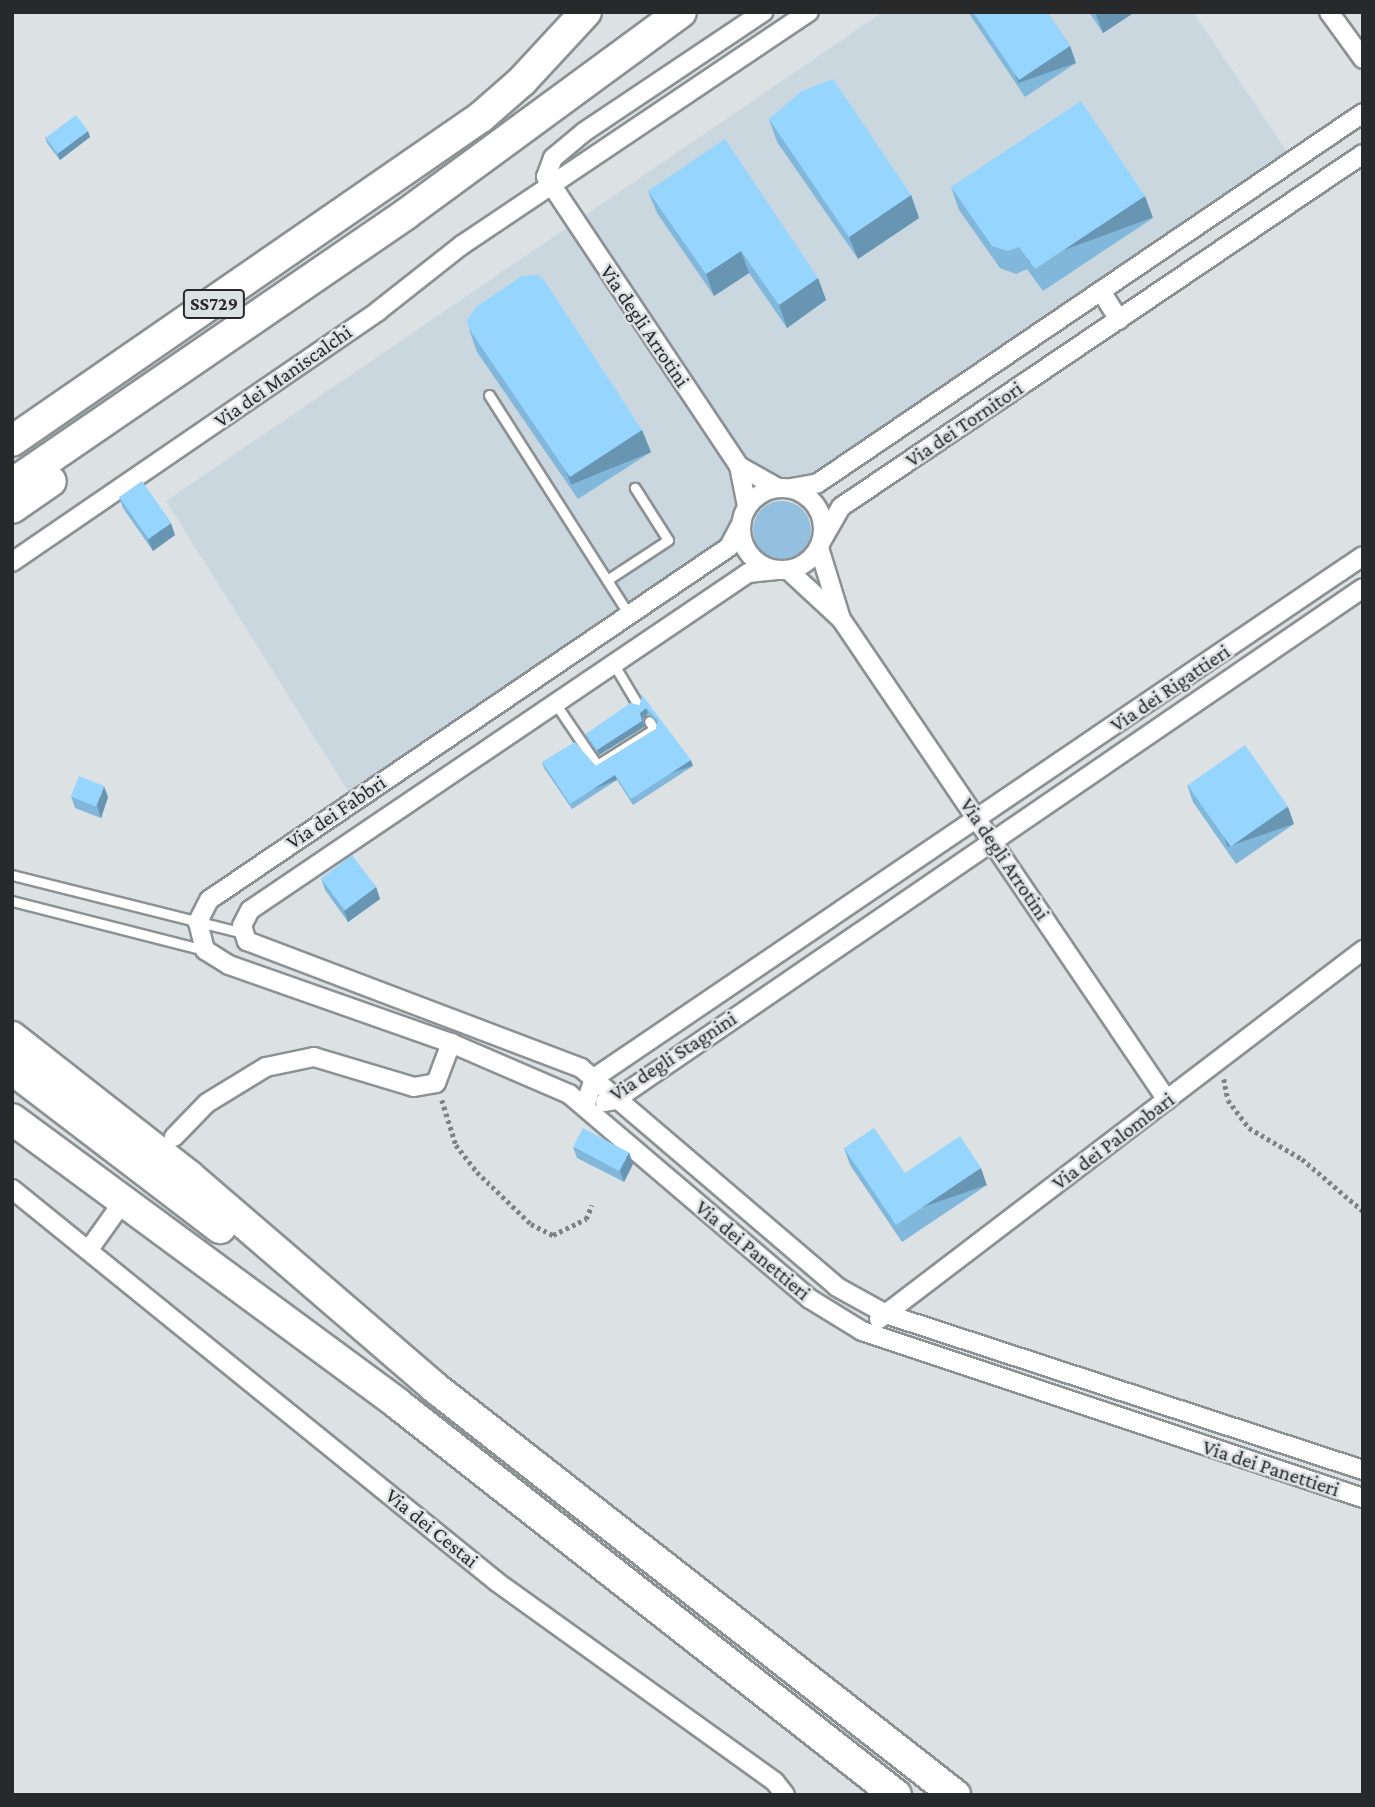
<!DOCTYPE html>
<style>
body{margin:0}
#map{position:relative;width:1375px;height:1807px;overflow:hidden;background:#dce1e4;font-family:"Crimson Pro",serif}
div>[style]{position:absolute}
[style*='--x']{left:calc(var(--x)*1px);top:calc(var(--y)*1px);width:calc(var(--w)*1px);rotate:calc(var(--a)*1deg)}
.built>*{inset:0;background:#cbd7df}
.green>*{inset:0;background:#92c0de}
.round{border-radius:50%}
.path>*{height:4.5px;margin-top:-2.25px;transform-origin:0;background:repeating-linear-gradient(90deg,#7e8284 0 3.5px,transparent 0 7px)}
.roads{filter:drop-shadow(2px 0 #8c9194) drop-shadow(-2px 0 #8c9194) drop-shadow(0 2px #8c9194) drop-shadow(0 -2px #8c9194)}
.service>*{height:9px;margin:-4.5px;padding:0 4.5px;transform-origin:4.5px;border-radius:4.5px;background:#fff}
.minor>*{height:18px;margin:-9px;padding:0 9px;transform-origin:9px;border-radius:9px;background:#fff}
.minor>.ring{margin:-9px;padding:0;box-sizing:content-box;background:none;border:18px solid #fff;border-radius:50%}
.trunk>*{height:30px;margin:-15px;padding:0 15px;transform-origin:15px;border-radius:15px;background:#fff}
.wall>*{inset:0;background:#80b7da}
.shaded-wall>*{inset:0;background:#6895b2;transform-origin:0 0}
.building>*{inset:0;background:#95d5fe;transform-origin:0 0}
span{translate:-50% -50%;white-space:nowrap;text-align:center;line-height:1.15;-webkit-text-stroke:5px #dce1e4;paint-order:stroke}
.shield-label span{padding:2px 5px;background:#dce1e4;border:2px solid;border-radius:5px;-webkit-text-stroke-width:0}
.shield-label{font-size:19px;color:#27292a;font-weight:700}
.street-label{font-size:21px;color:#27292a}
.frame{position:absolute;inset:0;border:14px solid #27292a;pointer-events:none}
</style>
<div id="map">
<div class="built">
<i style="clip-path:polygon(883px 12px,1193px 12px,1288px 153px,350px 794px,166px 501px)"></i>
</div>
<div class="green">
<i class="round" style="left:753px;top:501px;width:58px;height:58px"></i>
</div>
<div class="path">
<i style="--x:1224;--y:1079;--w:21;--a:79"></i>
<i style="--x:1228;--y:1100;--w:35;--a:53"></i>
<i style="--x:1249;--y:1128;--w:61;--a:30.3"></i>
<i style="--x:1302;--y:1159;--w:80;--a:40.4"></i>
<i style="--x:442;--y:1100;--w:47;--a:72.7"></i>
<i style="--x:456;--y:1145;--w:34;--a:52"></i>
<i style="--x:477;--y:1172;--w:75;--a:43.9"></i>
<i style="--x:531;--y:1224;--w:25;--a:27"></i>
<i style="--x:553;--y:1235;--w:37;--a:-26"></i>
<i style="--x:586;--y:1219;--w:15;--a:-67"></i>
</div>
<div class="roads">
<div class="service">
<i style="--x:489;--y:395;--w:259;--a:57.5"></i>
<i style="--x:607;--y:580;--w:73;--a:-33.3"></i>
<i style="--x:668;--y:540;--w:62;--a:-122.4"></i>
<i style="--x:613;--y:663;--w:49;--a:59.2"></i>
<i style="--x:555;--y:703;--w:75;--a:55.9"></i>
<i style="--x:597;--y:765;--w:67;--a:-32.3"></i>
<i style="--x:654;--y:729;--w:9;--a:-122"></i>
<i style="--x:12;--y:875;--w:238;--a:14.1"></i>
<i style="--x:12;--y:901;--w:198;--a:14.3"></i>
</div>
<div class="minor">
<i style="--x:1329;--y:12;--w:58;--a:54.1"></i>
<i style="--x:1101;--y:291;--w:34;--a:58"></i>
<i style="--x:739;--y:466;--w:45;--a:29.4"></i>
<i class="ring" style="left:741px;top:488px;width:64px;height:64px"></i>
<i style="--x:791;--y:488;--w:27;--a:-10"></i>
<i style="--x:818;--y:483;--w:659;--a:-34.17"></i>
<i style="--x:747;--y:506;--w:41;--a:-101.3"></i>
<i style="--x:739;--y:466;--w:348;--a:-123.7"></i>
<i style="--x:546;--y:177;--w:20;--a:-70"></i>
<i style="--x:553;--y:158;--w:40;--a:-40"></i>
<i style="--x:584;--y:132;--w:216;--a:-33.8"></i>
<i style="--x:740;--y:526;--w:24;--a:118"></i>
<i style="--x:729;--y:547;--w:628;--a:145.83"></i>
<i style="--x:209;--y:900;--w:25;--a:117"></i>
<i style="--x:198;--y:922;--w:29;--a:76"></i>
<i style="--x:205;--y:950;--w:28;--a:32"></i>
<i style="--x:229;--y:965;--w:235;--a:19.4"></i>
<i style="--x:451;--y:1043;--w:129;--a:23.4"></i>
<i style="--x:569;--y:1094;--w:316;--a:40.4"></i>
<i style="--x:810;--y:1299;--w:61;--a:31.6"></i>
<i style="--x:862;--y:1331;--w:528;--a:18.43"></i>
<i style="--x:822;--y:540;--w:38;--a:-60"></i>
<i style="--x:841;--y:507;--w:630;--a:-34.07"></i>
<i style="--x:819;--y:548;--w:74;--a:72.8"></i>
<i style="--x:12;--y:562;--w:444;--a:-34.4"></i>
<i style="--x:378;--y:311;--w:107;--a:-38.2"></i>
<i style="--x:462;--y:245;--w:418;--a:-33.9"></i>
<i style="--x:777;--y:570;--w:29;--a:174"></i>
<i style="--x:748;--y:573;--w:601;--a:145.91"></i>
<i style="--x:250;--y:910;--w:18;--a:117"></i>
<i style="--x:242;--y:926;--w:16;--a:72"></i>
<i style="--x:247;--y:941;--w:357;--a:20.8"></i>
<i style="--x:581;--y:1068;--w:337;--a:40.5"></i>
<i style="--x:837;--y:1287;--w:56;--a:28.9"></i>
<i style="--x:886;--y:1314;--w:502;--a:18.11"></i>
<i style="--x:788;--y:570;--w:72;--a:42.8"></i>
<i style="--x:841;--y:619;--w:581;--a:55.87"></i>
<i style="--x:605;--y:1102;--w:10;--a:-11"></i>
<i style="--x:615;--y:1100;--w:906;--a:-34.39"></i>
<i style="--x:585;--y:1106;--w:29;--a:-72"></i>
<i style="--x:594;--y:1078;--w:929;--a:-34.17"></i>
<i style="--x:174;--y:1137;--w:47;--a:-45.9"></i>
<i style="--x:207;--y:1103;--w:69;--a:-31.4"></i>
<i style="--x:266;--y:1067;--w:49;--a:-11.8"></i>
<i style="--x:314;--y:1057;--w:104;--a:16.7"></i>
<i style="--x:414;--y:1087;--w:22;--a:-10"></i>
<i style="--x:436;--y:1083;--w:43;--a:-69.4"></i>
<i style="--x:12;--y:1189;--w:624;--a:39.02"></i>
<i style="--x:497;--y:1582;--w:342;--a:35.7"></i>
<i style="--x:775;--y:1782;--w:16;--a:52"></i>
<i style="--x:90;--y:1248;--w:47;--a:-54.6"></i>
<i style="--x:879;--y:1319;--w:609;--a:-37.32"></i>
</div>
<div class="trunk">
<i style="--x:12;--y:441;--w:570;--a:-34.64"></i>
<i style="--x:481;--y:117;--w:55;--a:-41.3"></i>
<i style="--x:522;--y:81;--w:94;--a:-47.2"></i>
<i style="--x:12;--y:484;--w:478;--a:-34.4"></i>
<i style="--x:406;--y:214;--w:341;--a:-36.3"></i>
<i style="--x:12;--y:508;--w:47;--a:-34.7"></i>
<i style="--x:12;--y:1037;--w:225;--a:38.1"></i>
<i style="--x:189;--y:1176;--w:323;--a:40.7"></i>
<i style="--x:434;--y:1387;--w:662;--a:38.06"></i>
<i style="--x:12;--y:1069;--w:262;--a:37.4"></i>
<i style="--x:12;--y:1119;--w:480;--a:36.4"></i>
<i style="--x:398;--y:1404;--w:633;--a:38.14"></i>
</div>
</div>
<div class="wall">
<i style="clip-path:polygon(968px 12px,1047px 12px,1070px 46px,1076px 63px,1025px 97px)"></i>
<i style="clip-path:polygon(1089px 12px,1135px 12px,1103px 33px)"></i>
<i style="clip-path:polygon(769px 119px,911px 195px,919px 218px,858px 259px,777px 142px)"></i>
<i style="clip-path:polygon(45px 137px,90px 137px,60px 160px,47px 143px)"></i>
<i style="clip-path:polygon(951px 187px,1153px 218px,1043px 291px,1027px 269px,1016px 274px,1000px 268px,959px 210px)"></i>
<i style="clip-path:polygon(648px 191px,818px 278px,826px 300px,787px 328px,749px 273px,714px 296px,657px 213px)"></i>
<i style="clip-path:polygon(469px 329px,642px 430px,651px 452px,578px 499px,477px 352px)"></i>
<i style="clip-path:polygon(119px 497px,175px 535px,153px 551px,123px 508px)"></i>
<i style="clip-path:polygon(642px 695px,693px 766px,633px 805px,617px 780px,572px 809px,544px 768px,542px 762px,596px 766px,656px 729px,657px 723px,648px 714px,643px 718px,644px 727px,599px 755px,588px 740px,586px 734px,640px 705px)"></i>
<i style="clip-path:polygon(1187px 785px,1288px 807px,1294px 824px,1236px 864px,1193px 802px)"></i>
<i style="clip-path:polygon(71px 796px,108px 797px,101px 818px,75px 808px)"></i>
<i style="clip-path:polygon(321px 878px,376px 887px,380px 899px,348px 922px,325px 890px)"></i>
<i style="clip-path:polygon(573px 1147px,633px 1164px,624px 1182px,577px 1158px)"></i>
<i style="clip-path:polygon(844px 1148px,905px 1173px,987px 1185px,902px 1242px,850px 1165px)"></i>
</div>
<div class="shaded-wall">
<i style="clip-path:polygon(1095px 12px,1135px 12px,1103px 33px)"></i>
<i style="left:1070px;top:46px;width:18px;height:61px;rotate:71deg"></i>
<i style="clip-path:polygon(88px 131px,90px 137px,60px 160px,57px 154px)"></i>
<i style="clip-path:polygon(911px 195px,919px 218px,858px 259px,849px 237px)"></i>
<i style="left:1145px;top:196px;width:23px;height:132px;rotate:70deg"></i>
<i style="clip-path:polygon(741px 251px,749px 273px,714px 296px,706px 274px)"></i>
<i style="clip-path:polygon(818px 278px,826px 300px,787px 328px,779px 305px)"></i>
<i style="left:642px;top:430px;width:24px;height:86px;rotate:68deg"></i>
<i style="clip-path:polygon(171px 523px,175px 535px,153px 551px,148px 540px)"></i>
<i style="clip-path:polygon(646px 708px,648px 714px,643px 718px,644px 727px,599px 755px,597px 750px)"></i>
<i style="left:691px;top:760px;width:6px;height:72px;rotate:72deg"></i>
<i style="left:615px;top:775px;width:5px;height:54px;rotate:68deg"></i>
<i style="clip-path:polygon(104px 786px,108px 797px,101px 818px,97px 806px)"></i>
<i style="left:1288px;top:807px;width:18px;height:70px;rotate:71deg"></i>
<i style="clip-path:polygon(376px 887px,380px 899px,348px 922px,344px 910px)"></i>
<i style="clip-path:polygon(629px 1152px,633px 1164px,624px 1182px,620px 1171px)"></i>
<i style="left:981px;top:1168px;width:18px;height:102px;rotate:71deg"></i>
</div>
<div class="building">
<i style="clip-path:polygon(973px 12px,1047px 12px,1070px 46px,1019px 80px)"></i>
<i style="clip-path:polygon(833px 79px,911px 195px,849px 237px,769px 119px,802px 91px)"></i>
<i style="clip-path:polygon(1081px 101px,1145px 196px,1035px 269px,1019px 247px,1008px 251px,992px 246px,951px 187px)"></i>
<i style="left:76px;top:115px;width:20px;height:38px;rotate:53deg"></i>
<i style="clip-path:polygon(725px 139px,818px 278px,779px 305px,741px 251px,706px 274px,648px 191px)"></i>
<i style="clip-path:polygon(538px 275px,544px 280px,642px 430px,570px 477px,469px 329px,467px 320px,476px 307px,522px 276px)"></i>
<i style="left:142px;top:481px;width:51px;height:28px;rotate:55deg"></i>
<i style="clip-path:polygon(642px 695px,691px 760px,631px 799px,615px 775px,570px 804px,542px 762px,575px 742px,596px 766px,656px 729px,658px 720px,646px 708px,640px 713px,642px 721px,597px 750px,586px 734px,630px 703px,640px 705px)"></i>
<i style="left:1245px;top:745px;width:75px;height:70px;rotate:55deg"></i>
<i style="left:79px;top:776px;width:27px;height:22px;rotate:22deg"></i>
<i style="left:352px;top:855px;width:40px;height:39px;rotate:53deg"></i>
<i style="left:583px;top:1128px;width:52px;height:21px;rotate:28deg"></i>
<i style="clip-path:polygon(874px 1128px,905px 1173px,960px 1136px,981px 1168px,896px 1225px,844px 1148px)"></i>
</div>
<div class="shield-label">
<span style="left:214px;top:304px">SS729</span>
</div>
<div class="street-label">
<span style="left:645px;top:326px;rotate:56deg">Via degli Arrotini</span>
<span style="left:283px;top:376px;rotate:-35deg">Via dei Maniscalchi</span>
<span style="left:964px;top:424px;rotate:-34deg">Via dei Tornitori</span>
<span style="left:1170px;top:688px;rotate:-34deg">Via dei Rigattieri</span>
<span style="left:336px;top:812px;rotate:-34deg">Via dei Fabbri</span>
<span style="left:1005px;top:859px;rotate:56deg">Via degli Arrotini</span>
<span style="left:673px;top:1056px;rotate:-33deg">Via degli Stagnini</span>
<span style="left:1113px;top:1141px;rotate:-37deg">Via dei Palombari</span>
<span style="left:753px;top:1250px;rotate:40deg">Via dei Panettieri</span>
<span style="left:1271px;top:1468px;rotate:18deg">Via dei Panettieri</span>
<span style="left:432px;top:1528px;rotate:39deg">Via dei Cestai</span>
</div>
<div class="frame"></div>
</div>
